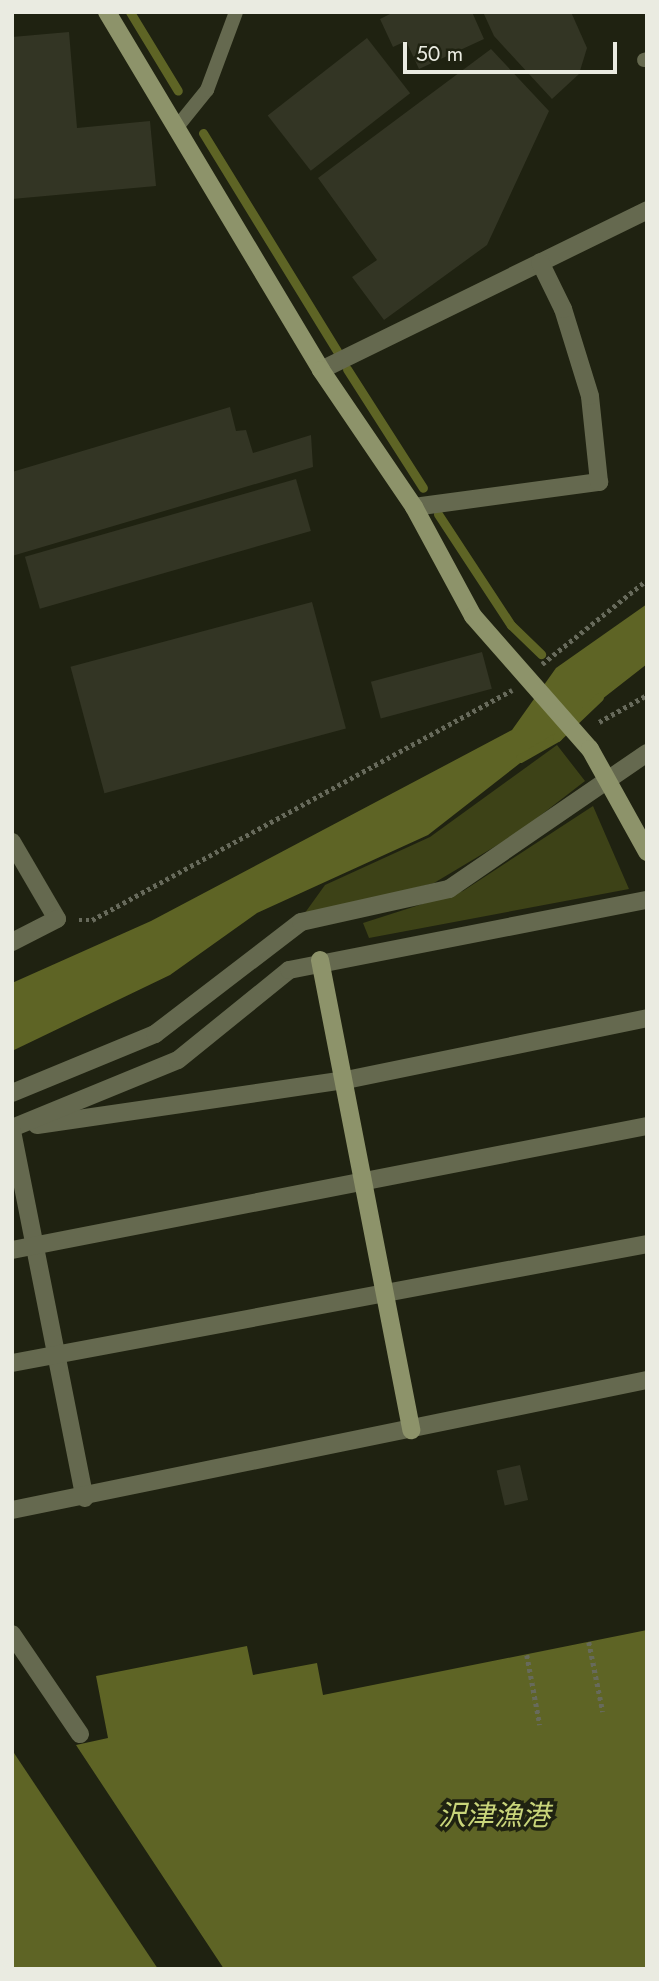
<!DOCTYPE html>
<meta charset="utf-8">
<style>
body{margin:0}
#map{position:relative;width:659px;height:1981px;overflow:hidden;background:#1f2211;font-family:Jost,"Noto Sans JP",sans-serif}
div>[style]{position:absolute}
[style*='--x']{left:calc(var(--x)*1px);top:calc(var(--y)*1px);width:calc(var(--w)*1px);rotate:calc(var(--a)*1deg)}
.green>*{inset:0;background:#3d4217}
.water>*{inset:0;background:#5e6425}
.stream>*{height:9px;margin:-4.5px;padding:0 4.5px;transform-origin:4.5px;border-radius:4.5px;background:#5e6425}
.building>*{inset:0;background:#333524;transform-origin:0 0}
.path>*{height:4.5px;margin-top:-2.25px;transform-origin:0;background:repeating-linear-gradient(90deg,#676a5b 0 3.5px,transparent 0 7px)}
.lane>*{height:14px;margin:-7px;padding:0 7px;transform-origin:7px;border-radius:7px;background:#65694f}
.street>*{height:18px;margin:-9px;padding:0 9px;transform-origin:9px;border-radius:9px;background:#65694f}
.secondary>*{height:18px;margin:-9px;padding:0 9px;transform-origin:9px;border-radius:9px;background:#8d936a}
span{translate:-50% -50%;white-space:nowrap;text-align:center;line-height:1.15;-webkit-text-stroke:7px #1f2211;paint-order:stroke}
.water-label{font-size:28px;color:#c9d57a;font-style:italic}
.frame{position:absolute;inset:0;border:14px solid #eaebe1;pointer-events:none}
.scale{position:absolute;left:403px;top:42px;width:214px;height:32px;box-sizing:border-box;border:4px solid #eaebe1;border-top:0;padding-left:9px;font-size:21px;line-height:24px;white-space:nowrap;color:#eaebe1;-webkit-text-stroke:5px #1f2211;paint-order:stroke}
</style>
<div id="map">
<div class="green">
<i style="clip-path:polygon(557px 745px,585px 781px,519px 832px,434px 883px,302px 917px,325px 885px,430px 837px)"></i>
<i style="clip-path:polygon(593px 806px,629px 889px,369px 938px,363px 923px,463px 891px)"></i>
</div>
<div class="water">
<i style="clip-path:polygon(647px 604px,647px 664px,428px 835px,257px 913px,170px 975px,12px 1051px,12px 983px,151px 921px,512px 730px,556px 668px)"></i>
<i style="clip-path:polygon(647px 1630px,647px 1969px,224px 1969px,76px 1745px,108px 1738px,96px 1676px,247px 1646px,253px 1675px,317px 1663px,323px 1695px)"></i>
<i style="clip-path:polygon(12px 1750px,158px 1969px,12px 1969px)"></i>
</div>
<div class="stream">
<i style="--x:130;--y:12;--w:92;--a:58.7"></i>
<i style="--x:203;--y:133;--w:256;--a:58.4"></i>
<i style="--x:347;--y:369;--w:141;--a:57.4"></i>
<i style="--x:438;--y:514;--w:133;--a:56.7"></i>
<i style="--x:511;--y:625;--w:42;--a:44"></i>
<i style="--x:520;--y:758;--w:43;--a:-29.6"></i>
<i style="--x:557;--y:737;--w:58;--a:-43.6"></i>
</div>
<div class="building">
<i style="clip-path:polygon(394px 12px,472px 12px,484px 39px,419px 69px,406px 41px,393px 47px,380px 19px)"></i>
<i style="clip-path:polygon(483px 12px,571px 12px,587px 48px,579px 74px,552px 99px,494px 36px)"></i>
<i style="clip-path:polygon(69px 32px,77px 128px,150px 121px,156px 186px,12px 199px,12px 37px)"></i>
<i style="left:367px;top:38px;width:70px;height:126px;rotate:52deg"></i>
<i style="clip-path:polygon(491px 49px,549px 111px,487px 245px,384px 320px,352px 277px,377px 260px,318px 178px)"></i>
<i style="clip-path:polygon(230px 407px,236px 431px,246px 430px,253px 453px,311px 435px,313px 467px,12px 556px,12px 472px)"></i>
<i style="left:296px;top:479px;width:54px;height:282px;rotate:74deg"></i>
<i style="left:312px;top:602px;width:131px;height:250px;rotate:75deg"></i>
<i style="left:482px;top:652px;width:38px;height:115px;rotate:75deg"></i>
<i style="left:520px;top:1465px;width:36px;height:24px;rotate:77deg"></i>
</div>
<div class="path">
<i style="--x:542;--y:664;--w:134;--a:-38.7"></i>
<i style="--x:599;--y:722;--w:55;--a:-29.4"></i>
<i style="--x:79;--y:920;--w:13;--a:0"></i>
<i style="--x:92;--y:920;--w:479;--a:-28.7"></i>
<i style="--x:589;--y:1642;--w:71;--a:78.7"></i>
<i style="--x:527;--y:1655;--w:71;--a:79.5"></i>
</div>
<div class="lane">
<i style="--x:644;--y:60;--w:3;--a:-18"></i>
<i style="--x:177;--y:127;--w:48;--a:-51"></i>
<i style="--x:207;--y:90;--w:83;--a:-69.6"></i>
</div>
<div class="street">
<i style="--x:321;--y:370;--w:363;--a:-26.1"></i>
<i style="--x:414;--y:507;--w:187;--a:-7.7"></i>
<i style="--x:599;--y:482;--w:86;--a:-96"></i>
<i style="--x:590;--y:396;--w:91;--a:-107.2"></i>
<i style="--x:563;--y:309;--w:52;--a:-116.1"></i>
<i style="--x:12;--y:842;--w:89;--a:59.7"></i>
<i style="--x:57;--y:919;--w:51;--a:152.9"></i>
<i style="--x:12;--y:1093;--w:155;--a:-22.4"></i>
<i style="--x:155;--y:1034;--w:184;--a:-37.5"></i>
<i style="--x:301;--y:922;--w:152;--a:-12.6"></i>
<i style="--x:449;--y:889;--w:240;--a:-34.5"></i>
<i style="--x:37;--y:1125;--w:312;--a:-8.3"></i>
<i style="--x:346;--y:1080;--w:307;--a:-11.6"></i>
<i style="--x:12;--y:1128;--w:179;--a:-22.3"></i>
<i style="--x:178;--y:1060;--w:143;--a:-39"></i>
<i style="--x:289;--y:970;--w:365;--a:-11.1"></i>
<i style="--x:12;--y:1131;--w:374;--a:78.8"></i>
<i style="--x:12;--y:1250;--w:647;--a:-11.05"></i>
<i style="--x:12;--y:1363;--w:646;--a:-10.61"></i>
<i style="--x:12;--y:1510;--w:648;--a:-11.57"></i>
<i style="--x:12;--y:1634;--w:121;--a:55.8"></i>
</div>
<div class="secondary">
<i style="--x:107;--y:12;--w:417;--a:59.1"></i>
<i style="--x:321;--y:370;--w:166;--a:55.8"></i>
<i style="--x:414;--y:507;--w:124;--a:61.6"></i>
<i style="--x:473;--y:616;--w:177;--a:48.7"></i>
<i style="--x:590;--y:749;--w:118;--a:61"></i>
<i style="--x:320;--y:960;--w:479;--a:79"></i>
</div>
<div class="water-label">
<span style="left:494px;top:1816px">沢津漁港</span>
</div>
<div class="frame"></div>
<div class="scale">50 m</div>
</div>
